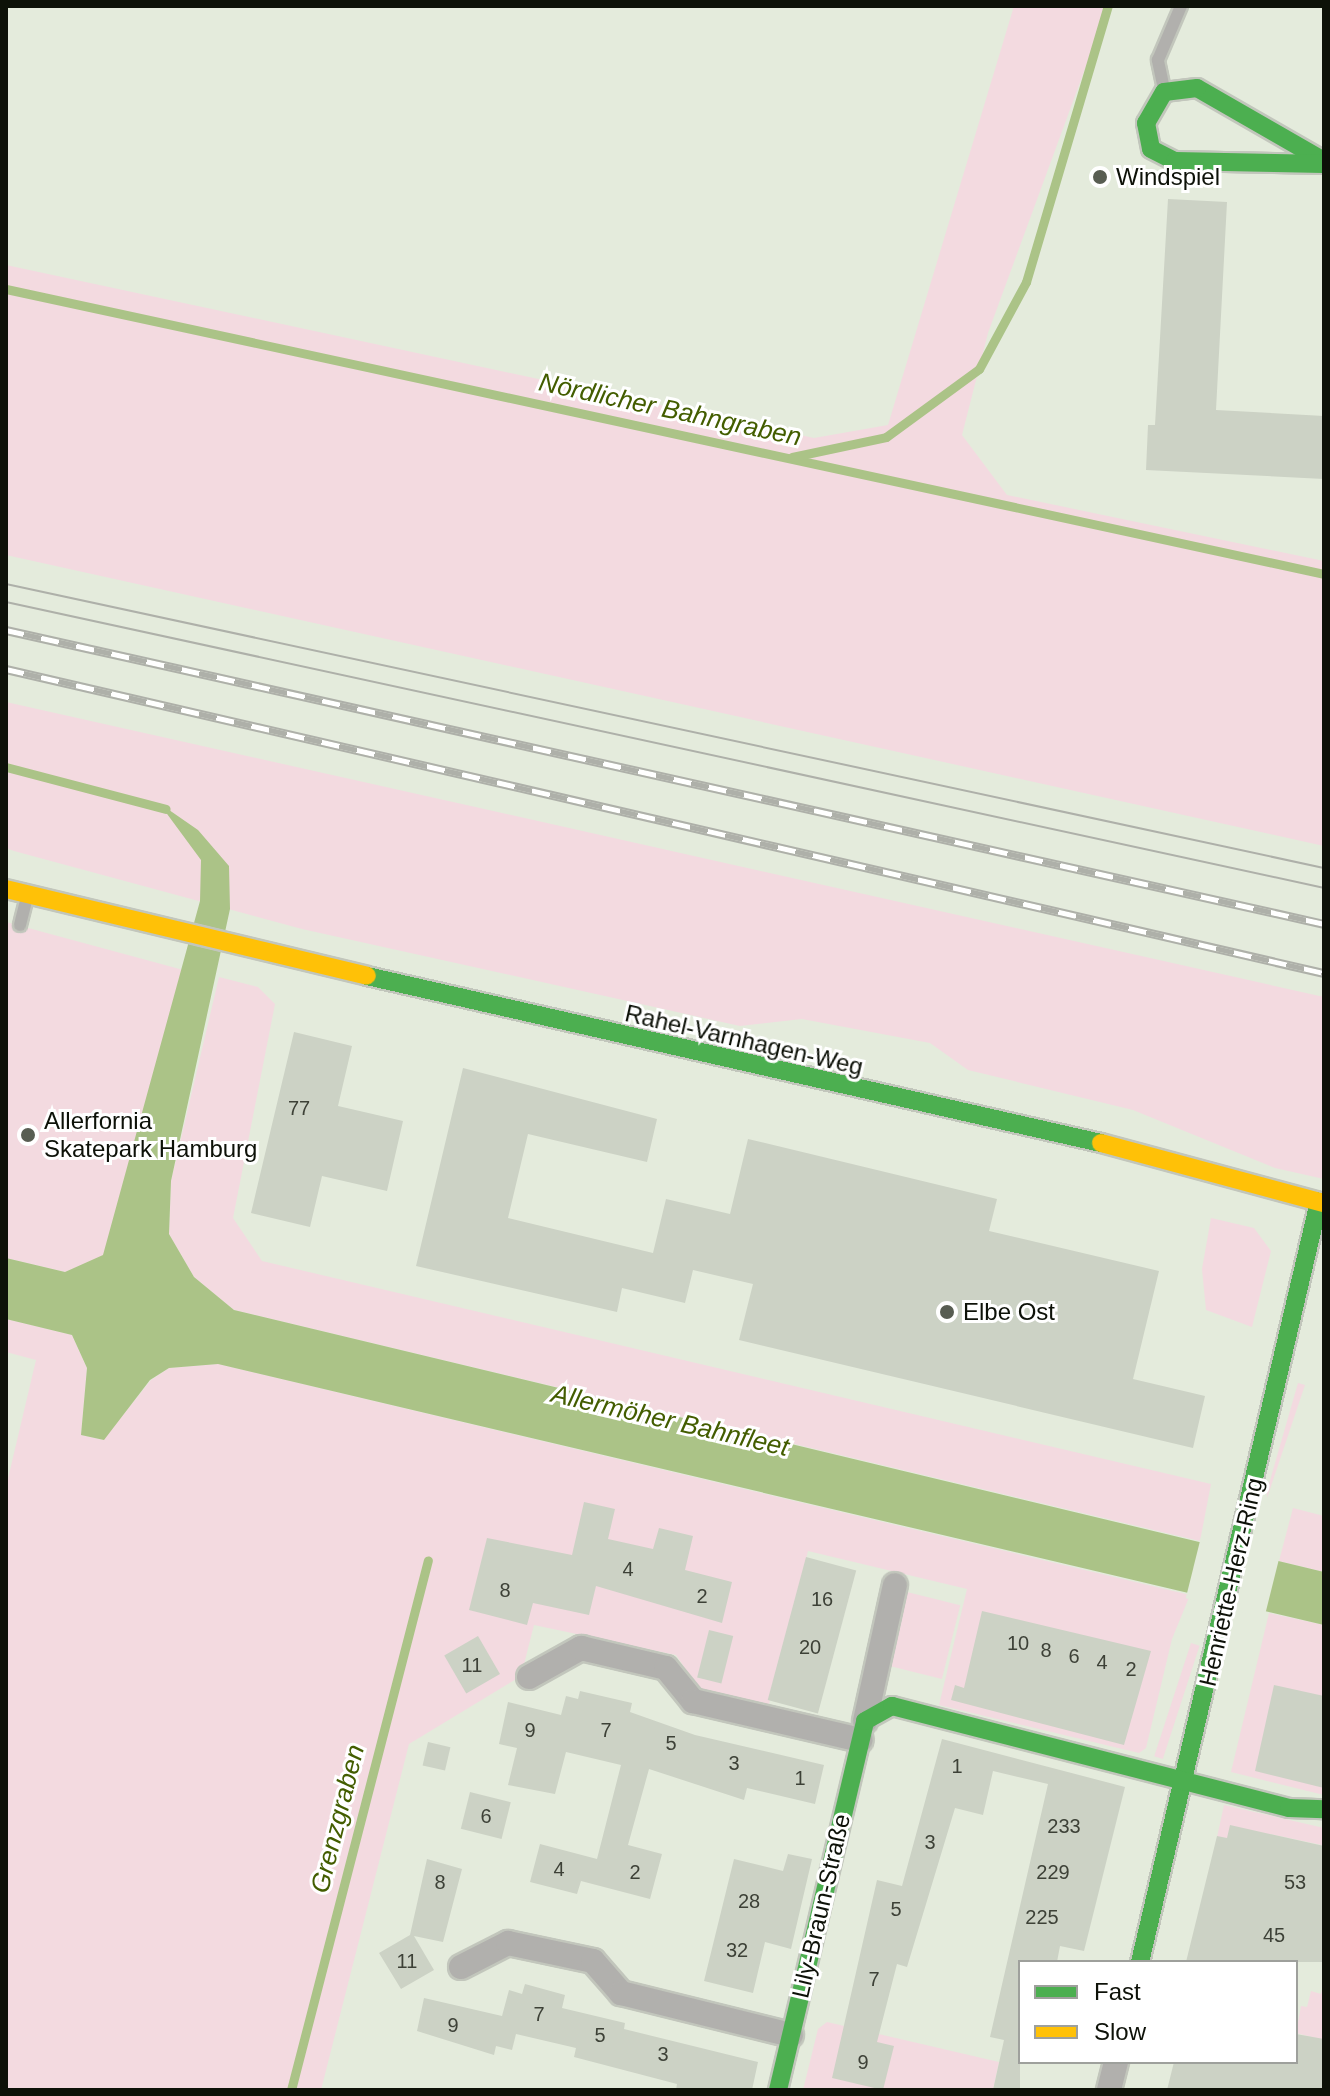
<!DOCTYPE html>
<meta charset="utf-8">
<style>
body{margin:0}
#map{position:relative;width:1330px;height:2096px;overflow:hidden;background:#e4ebdc;font-family:Arial,sans-serif}
div>[style]{position:absolute}
[style*='--x']{left:calc(var(--x)*1px);top:calc(var(--y)*1px);width:calc(var(--w)*1px);rotate:calc(var(--a)*1deg)}
.green>*{inset:0;background:#f3dae0;transform-origin:0 0}
.water>*{inset:0;background:#abc387}
.pier>*{inset:0;background:#e4ebdc;transform-origin:0 0}
.stream>*{height:9px;margin:-4.5px;padding:0 4.5px;transform-origin:4.5px;border-radius:4.5px;background:#abc387}
.building>*{inset:0;background:#ccd2c5;transform-origin:0 0}
.roads{filter:drop-shadow(2px 0 #c2c6bc) drop-shadow(-2px 0 #c2c6bc) drop-shadow(0 2px #c2c6bc) drop-shadow(0 -2px #c2c6bc)}
.lane>*{height:12px;margin:-6px;padding:0 6px;transform-origin:6px;border-radius:6px;background:#b1b0ad}
.street>*{height:24px;margin:-12px;padding:0 12px;transform-origin:12px;border-radius:12px;background:#b1b0ad}
.fast>*{height:18px;margin:-9px;padding:0 9px;transform-origin:9px;border-radius:9px;background:#4caf50}
.slow>*{height:18px;margin:-9px;padding:0 9px;transform-origin:9px;border-radius:9px;background:#ffc107}
.tram>*{height:2px;margin:-1px;padding:0 1px;transform-origin:1px;border-radius:1px;background:#aeb0a9}
.rail>*{height:9px;margin-top:-4.5px;transform-origin:0;background:repeating-linear-gradient(90deg,#fff 0 18px,#aeb0a9 0 36px);box-sizing:border-box;border-block:2px solid #aeb0a9}
.dots>*{width:22px;height:22px;translate:-50% -50%;box-sizing:border-box;border:4px solid #fff;border-radius:50%}
span{translate:-50% -50%;white-space:nowrap;text-align:center;line-height:1.15;-webkit-text-stroke:6px #fff;paint-order:stroke}
.number-label{font-size:20px;color:#3d4137}
.number-label span{-webkit-text-stroke-width:0}
.poi-label{font-size:24px;color:#0d1108}
.left{translate:0 -50%;text-align:left}
.street-label{font-size:24px;color:#0d1108}
.water-label{font-size:26px;color:#435d00;font-style:italic}
.frame{position:absolute;inset:0;border:8px solid #0d1108;pointer-events:none}
.legend{position:absolute;left:1018px;top:1960px;width:280px;height:104px;box-sizing:border-box;background:#fff;border:2px solid #9ea09c;margin:0;padding:10px 14px;list-style:none;font-size:24px;color:#0d1108}
.legend li{display:flex;align-items:center;gap:16px;height:40px}
.legend b{width:40px;border:2px solid #9ea09c}
</style>
<div id="map">
<div class="green">
<i style="clip-path:polygon(1014px 6px,1108px 6px,988px 333px,962px 435px,1007px 495px,1324px 561px,1324px 846px,6px 555px,6px 265px,814px 438px,888px 425px)"></i>
<i style="clip-path:polygon(6px 702px,1324px 997px,1324px 1179px,1275px 1168px,1133px 1110px,968px 1070px,930px 1043px,802px 1019px,740px 1026px,302px 929px,14px 851px,6px 848px)"></i>
<i style="clip-path:polygon(6px 922px,187px 971px,103px 1256px,65px 1272px,6px 1258px)"></i>
<i style="clip-path:polygon(219px 977px,258px 987px,275px 1004px,233px 1218px,262px 1261px,1211px 1484px,1200px 1541px,234px 1310px,194px 1277px,169px 1234px,171px 1181px)"></i>
<i style="clip-path:polygon(1211px 1218px,1254px 1228px,1271px 1251px,1252px 1327px,1206px 1310px,1202px 1269px)"></i>
<i style="clip-path:polygon(6px 1319px,72px 1335px,87px 1368px,81px 1435px,103px 1440px,151px 1380px,169px 1368px,218px 1364px,1190px 1595px,1172px 1639px,1146px 1748px,1139px 1753px,939px 1705px,967px 1589px,808px 1551px,768px 1708px,699px 1689px,676px 1655px,534px 1625px,521px 1676px,409px 1744px,321px 2090px,6px 2090px,6px 1487px,36px 1360px,6px 1352px)"></i>
<i style="clip-path:polygon(1298px 1383px,1305px 1385px,1267px 1498px,1267px 1491px)"></i>
<i style="clip-path:polygon(1293px 1508px,1324px 1516px,1324px 1572px,1279px 1561px)"></i>
<i style="left:903px;top:1591px;width:59px;height:76px;rotate:14deg"></i>
<i style="clip-path:polygon(1269px 1613px,1324px 1625px,1324px 1795px,1231px 1772px)"></i>
<i style="left:1191px;top:1643px;width:9px;height:119px;rotate:18deg"></i>
<i style="clip-path:polygon(1224px 1805px,1324px 1828px,1324px 1839px,1322px 1845px,1270px 1834px,1264px 1858px,1190px 1962px)"></i>
<i style="clip-path:polygon(1324px 1982px,1324px 2040px,1296px 2033px,1301px 2006px,1307px 2007px,1311px 1991px,1321px 1994px)"></i>
<i style="clip-path:polygon(827px 2022px,999px 2062px,993px 2090px,803px 2090px,818px 2029px)"></i>
</div>
<div class="water">
<i style="clip-path:polygon(159px 803px,198px 830px,229px 866px,230px 909px,171px 1181px,169px 1234px,194px 1277px,234px 1310px,1324px 1572px,1324px 1625px,218px 1364px,169px 1368px,150px 1380px,104px 1440px,81px 1435px,87px 1368px,72px 1335px,6px 1319px,6px 1258px,65px 1272px,103px 1255px,200px 901px,201px 860px)"></i>
</div>
<div class="pier">
<i style="left:1201px;top:1537px;width:81px;height:63px;rotate:14deg"></i>
</div>
<div class="stream">
<i style="--x:6;--y:289;--w:1348;--a:12.2"></i>
<i style="--x:792;--y:457;--w:96;--a:-12"></i>
<i style="--x:886;--y:437;--w:115;--a:-36.2"></i>
<i style="--x:979;--y:369;--w:99;--a:-61.6"></i>
<i style="--x:1026;--y:282;--w:288;--a:-73.5"></i>
<i style="--x:6;--y:767;--w:165;--a:14.7"></i>
<i style="--x:291;--y:2090;--w:547;--a:-75.51"></i>
</div>
<div class="building">
<i style="clip-path:polygon(1168px 199px,1227px 202px,1216px 410px,1324px 416px,1324px 479px,1146px 470px,1148px 425px,1155px 425px)"></i>
<i style="clip-path:polygon(294px 1032px,352px 1046px,338px 1106px,403px 1121px,387px 1191px,322px 1176px,310px 1227px,251px 1213px)"></i>
<i style="clip-path:polygon(463px 1068px,657px 1119px,647px 1162px,528px 1134px,508px 1218px,653px 1253px,666px 1199px,730px 1214px,748px 1139px,997px 1199px,989px 1231px,1159px 1271px,1133px 1379px,1205px 1396px,1193px 1448px,739px 1340px,753px 1284px,693px 1270px,685px 1303px,622px 1288px,617px 1312px,416px 1266px)"></i>
<i style="clip-path:polygon(584px 1502px,615px 1509px,608px 1539px,653px 1549px,659px 1528px,693px 1536px,685px 1570px,732px 1582px,722px 1623px,596px 1586px,589px 1615px,533px 1603px,527px 1625px,469px 1610px,487px 1538px,572px 1555px)"></i>
<i style="left:806px;top:1557px;width:52px;height:148px;rotate:15deg"></i>
<i style="clip-path:polygon(982px 1611px,1151px 1651px,1124px 1745px,951px 1700px,955px 1685px,964px 1688px)"></i>
<i style="left:709px;top:1630px;width:25px;height:49px;rotate:14deg"></i>
<i style="left:478px;top:1636px;width:44px;height:39px;rotate:60deg"></i>
<i style="clip-path:polygon(1274px 1685px,1324px 1696px,1324px 1788px,1255px 1771px)"></i>
<i style="clip-path:polygon(580px 1691px,632px 1703px,630px 1712px,695px 1735px,824px 1765px,815px 1804px,747px 1788px,744px 1800px,649px 1769px,628px 1845px,662px 1854px,650px 1899px,581px 1881px,577px 1894px,530px 1882px,540px 1844px,597px 1859px,621px 1765px,566px 1752px,555px 1794px,508px 1785px,517px 1748px,499px 1744px,508px 1702px,561px 1715px,566px 1696px,578px 1699px)"></i>
<i style="clip-path:polygon(942px 1739px,1125px 1787px,1084px 1951px,1060px 1946px,1057px 1962px,1020px 1962px,1020px 2090px,993px 2090px,1004px 2040px,990px 2037px,1048px 1784px,993px 1771px,983px 1815px,955px 1808px,907px 1967px,897px 1964px,877px 2042px,894px 2046px,883px 2090px,832px 2078px,877px 1880px,902px 1886px)"></i>
<i style="left:428px;top:1742px;width:23px;height:24px;rotate:13deg"></i>
<i style="left:470px;top:1792px;width:42px;height:38px;rotate:14deg"></i>
<i style="clip-path:polygon(1230px 1825px,1324px 1846px,1324px 1962px,1186px 1962px,1217px 1836px,1227px 1838px)"></i>
<i style="clip-path:polygon(788px 1854px,812px 1859px,791px 1949px,765px 1942px,753px 1993px,704px 1981px,734px 1859px,783px 1871px)"></i>
<i style="clip-path:polygon(427px 1859px,462px 1869px,443px 1942px,414px 1936px,434px 1970px,401px 1989px,379px 1953px,410px 1935px)"></i>
<i style="clip-path:polygon(525px 1984px,565px 1995px,562px 2008px,625px 2023px,624px 2029px,758px 2062px,752px 2090px,676px 2090px,677px 2084px,574px 2057px,576px 2048px,516px 2034px,512px 2050px,496px 2046px,494px 2055px,417px 2031px,424px 1998px,502px 2016px,509px 1990px,522px 1994px)"></i>
<i style="clip-path:polygon(1296px 2034px,1324px 2039px,1324px 2090px,1167px 2090px,1174px 2062px,1296px 2062px)"></i>
</div>
<div class="roads">
<div class="lane">
<i style="--x:1164;--y:89;--w:30;--a:-102"></i>
<i style="--x:1158;--y:60;--w:59;--a:-66.9"></i>
<i style="--x:20;--y:925;--w:29;--a:-76"></i>
</div>
<div class="street">
<i style="--x:529;--y:1677;--w:60;--a:-29.1"></i>
<i style="--x:581;--y:1648;--w:87;--a:13.2"></i>
<i style="--x:666;--y:1668;--w:43;--a:50.7"></i>
<i style="--x:693;--y:1701;--w:172;--a:13.1"></i>
<i style="--x:865;--y:1721;--w:139;--a:-77.6"></i>
<i style="--x:461;--y:1967;--w:53;--a:-27.1"></i>
<i style="--x:508;--y:1943;--w:87;--a:12"></i>
<i style="--x:593;--y:1961;--w:43;--a:48.8"></i>
<i style="--x:621;--y:1993;--w:175;--a:13.9"></i>
<i style="--x:1109;--y:2090;--w:29;--a:-76"></i>
</div>
<div class="fast">
<i style="--x:1324;--y:161;--w:146;--a:-150.1"></i>
<i style="--x:1197;--y:88;--w:33;--a:173"></i>
<i style="--x:1164;--y:92;--w:36;--a:120"></i>
<i style="--x:1146;--y:123;--w:26;--a:79"></i>
<i style="--x:1151;--y:149;--w:27;--a:27"></i>
<i style="--x:1175;--y:161;--w:149;--a:1.2"></i>
<i style="--x:367;--y:976;--w:753;--a:12.82"></i>
<i style="--x:1140;--y:1962;--w:781;--a:-76.75"></i>
<i style="--x:778;--y:2090;--w:379;--a:-76.7"></i>
<i style="--x:865;--y:1721;--w:31;--a:-29"></i>
<i style="--x:892;--y:1706;--w:410;--a:14.4"></i>
<i style="--x:1289;--y:1808;--w:35;--a:2"></i>
</div>
<div class="slow">
<i style="--x:6;--y:889;--w:371;--a:13.5"></i>
<i style="--x:1101;--y:1143;--w:231;--a:15.1"></i>
</div>
</div>
<div class="tram">
<i style="--x:6;--y:584;--w:1348;--a:12.16"></i>
<i style="--x:6;--y:602;--w:1349;--a:12.24"></i>
</div>
<div class="rail">
<i style="--x:6;--y:630;--w:1350;--a:12.57"></i>
<i style="--x:6;--y:669;--w:1353;--a:12.99"></i>
</div>
<div class="dots">
<i style="left:1100px;top:177px;background:#585d52"></i>
<i style="left:28px;top:1135px;background:#585d52"></i>
<i style="left:947px;top:1312px;background:#585d52"></i>
</div>
<div class="number-label">
<span style="left:299px;top:1108px">77</span>
<span style="left:628px;top:1569px">4</span>
<span style="left:505px;top:1590px">8</span>
<span style="left:702px;top:1596px">2</span>
<span style="left:822px;top:1599px">16</span>
<span style="left:1018px;top:1643px">10</span>
<span style="left:810px;top:1647px">20</span>
<span style="left:1046px;top:1650px">8</span>
<span style="left:1074px;top:1656px">6</span>
<span style="left:1102px;top:1662px">4</span>
<span style="left:472px;top:1665px">11</span>
<span style="left:1131px;top:1669px">2</span>
<span style="left:530px;top:1730px">9</span>
<span style="left:606px;top:1730px">7</span>
<span style="left:671px;top:1743px">5</span>
<span style="left:734px;top:1763px">3</span>
<span style="left:957px;top:1766px">1</span>
<span style="left:800px;top:1778px">1</span>
<span style="left:486px;top:1816px">6</span>
<span style="left:1064px;top:1826px">233</span>
<span style="left:930px;top:1842px">3</span>
<span style="left:559px;top:1869px">4</span>
<span style="left:635px;top:1872px">2</span>
<span style="left:1053px;top:1872px">229</span>
<span style="left:440px;top:1882px">8</span>
<span style="left:1295px;top:1882px">53</span>
<span style="left:749px;top:1901px">28</span>
<span style="left:896px;top:1909px">5</span>
<span style="left:1042px;top:1917px">225</span>
<span style="left:1274px;top:1935px">45</span>
<span style="left:737px;top:1950px">32</span>
<span style="left:407px;top:1961px">11</span>
<span style="left:874px;top:1979px">7</span>
<span style="left:539px;top:2014px">7</span>
<span style="left:453px;top:2025px">9</span>
<span style="left:600px;top:2035px">5</span>
<span style="left:663px;top:2054px">3</span>
<span style="left:863px;top:2062px">9</span>
</div>
<div class="poi-label">
<span class="left" style="left:1116px;top:177px">Windspiel</span>
<span class="left" style="left:44px;top:1135px">Allerfornia<br>Skatepark Hamburg</span>
<span class="left" style="left:963px;top:1312px">Elbe Ost</span>
</div>
<div class="street-label">
<span style="left:744px;top:1040px;rotate:13deg">Rahel-Varnhagen-Weg</span>
<span style="left:1231px;top:1582px;rotate:-77deg">Henriette-Herz-Ring</span>
<span style="left:821px;top:1906px;rotate:-77deg">Lily-Braun-Straße</span>
</div>
<div class="water-label">
<span style="left:670px;top:410px;rotate:12deg">Nördlicher Bahngraben</span>
<span style="left:670px;top:1421px;rotate:13deg">Allermöher Bahnfleet</span>
<span style="left:338px;top:1819px;rotate:-76deg">Grenzgraben</span>
</div>
<div class="frame"></div>
<ul class="legend">
<li><b style="height:10px;background:#4caf50"></b>Fast</li>
<li><b style="height:10px;background:#ffc107"></b>Slow</li>
</ul>
</div>
